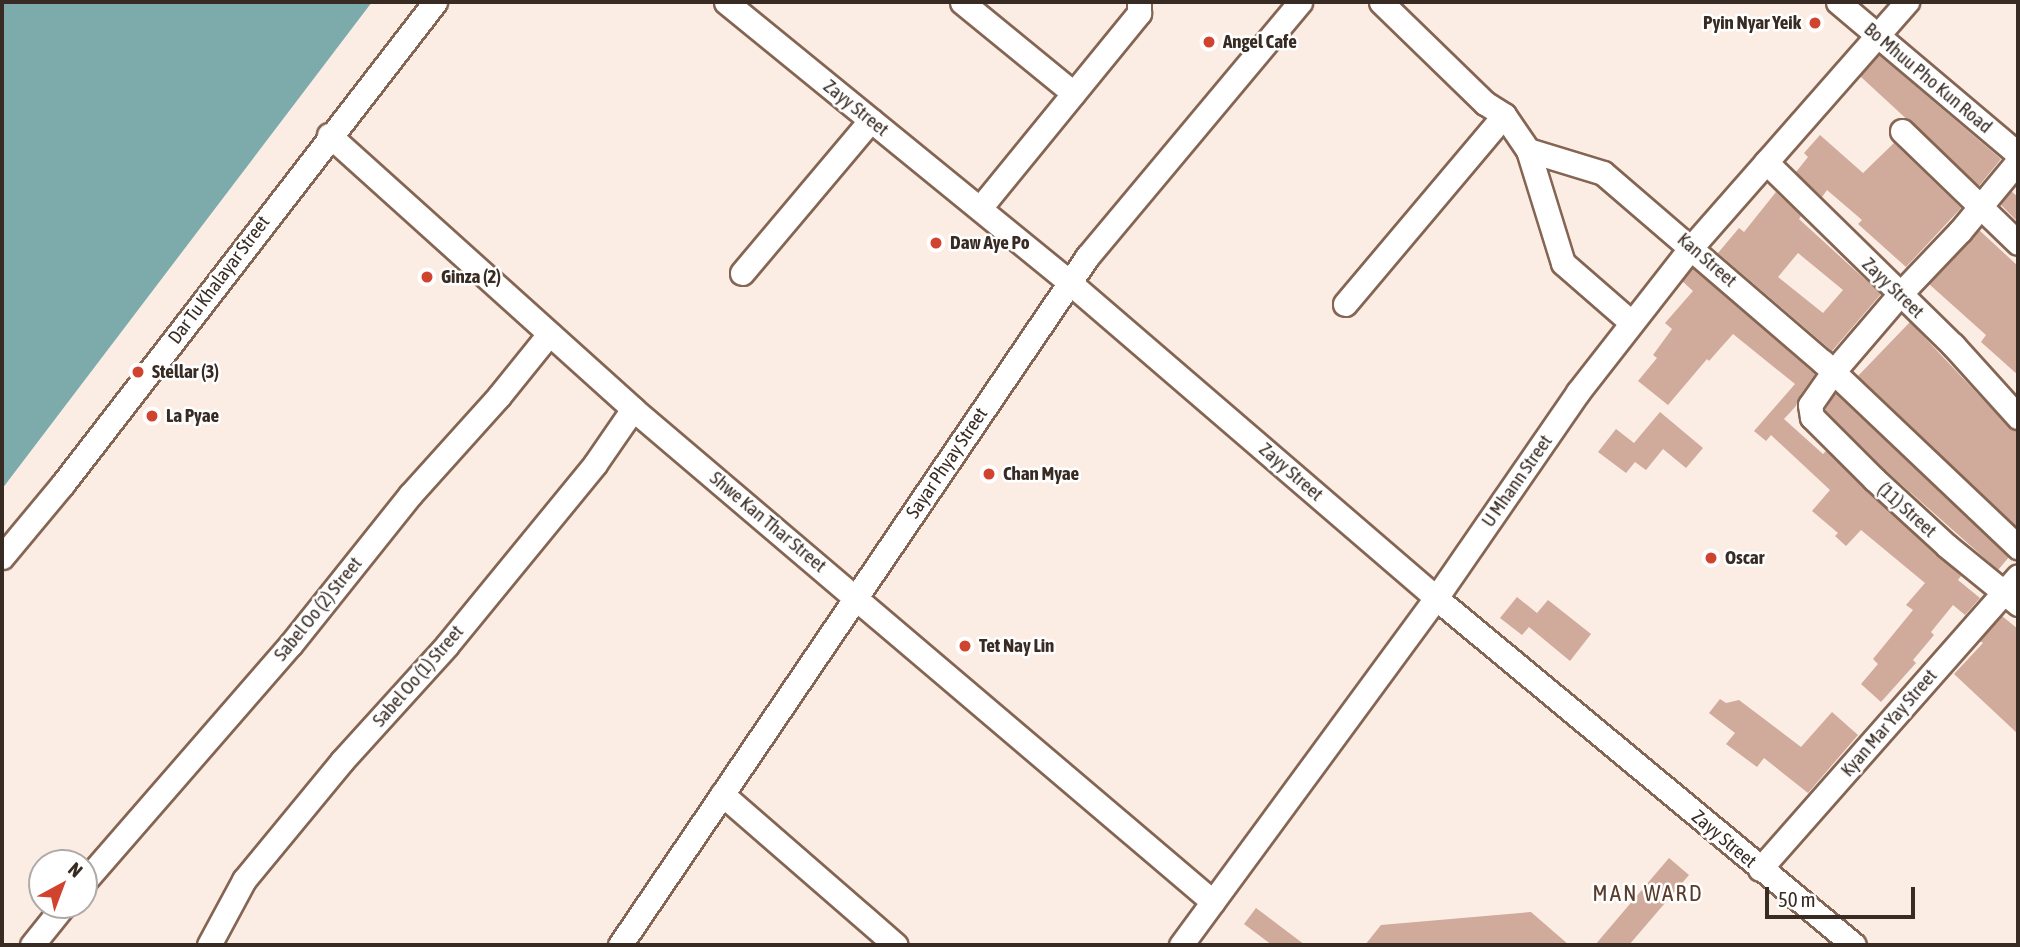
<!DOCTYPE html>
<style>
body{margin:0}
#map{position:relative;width:2020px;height:947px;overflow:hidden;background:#fcede4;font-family:"Asap Condensed",sans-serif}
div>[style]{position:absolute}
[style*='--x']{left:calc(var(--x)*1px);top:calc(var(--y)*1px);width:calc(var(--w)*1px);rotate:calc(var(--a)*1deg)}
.water>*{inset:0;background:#7dabac}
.building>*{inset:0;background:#d0aa9b}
.roads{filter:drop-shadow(2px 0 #856553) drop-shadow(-2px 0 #856553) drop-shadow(0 2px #856553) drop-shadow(0 -2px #856553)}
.minor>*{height:23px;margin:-11.5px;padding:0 11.5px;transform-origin:11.5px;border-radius:11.5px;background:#fff}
.dots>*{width:19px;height:19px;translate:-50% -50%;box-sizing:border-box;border:4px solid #fff;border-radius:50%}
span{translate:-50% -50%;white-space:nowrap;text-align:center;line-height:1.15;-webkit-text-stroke:5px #fff;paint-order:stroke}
.poi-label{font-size:19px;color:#382b23;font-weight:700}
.right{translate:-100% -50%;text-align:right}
.left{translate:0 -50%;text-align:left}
.street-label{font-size:19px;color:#382b23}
.quarter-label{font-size:23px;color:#5a3c2b;letter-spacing:2px}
.frame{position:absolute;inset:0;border:4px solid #382b23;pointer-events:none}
.north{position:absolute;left:28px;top:849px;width:70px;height:70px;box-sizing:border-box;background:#fff;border:2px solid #afaaa7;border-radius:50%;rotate:41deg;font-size:19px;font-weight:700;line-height:28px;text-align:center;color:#382b23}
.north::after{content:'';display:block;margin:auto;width:24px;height:32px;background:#d0442f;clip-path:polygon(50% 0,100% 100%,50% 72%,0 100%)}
.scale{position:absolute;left:1765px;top:887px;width:150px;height:32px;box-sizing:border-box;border:4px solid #382b23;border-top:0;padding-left:9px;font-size:21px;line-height:24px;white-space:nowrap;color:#382b23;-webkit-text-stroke:5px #fff;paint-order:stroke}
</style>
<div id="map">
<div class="water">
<i style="clip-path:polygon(2px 2px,372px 2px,2px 489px)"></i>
</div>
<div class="building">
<i style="clip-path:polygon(1879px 55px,2001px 159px,1979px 186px,1860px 76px)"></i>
<i style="clip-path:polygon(1820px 135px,1863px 173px,1894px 143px,1961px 208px,1906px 267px,1858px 224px,1862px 220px,1827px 190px,1822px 197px,1796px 172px,1808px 157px,1804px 153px)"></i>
<i style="clip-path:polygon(2011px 191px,2018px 197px,2018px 222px,2000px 204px)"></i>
<i style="clip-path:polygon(evenodd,1776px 192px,1801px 216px,1799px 219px,1881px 294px,1832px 351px,1718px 253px,1739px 228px,1744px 232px,1776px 192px,1798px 253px,1843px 290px,1823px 313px,1778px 277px,1798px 253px)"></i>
<i style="clip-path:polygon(1979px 230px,2018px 266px,2018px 375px,1981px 342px,1986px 335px,1929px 284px)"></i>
<i style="clip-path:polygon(1692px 268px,1815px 374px,1799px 397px,1796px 406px,1784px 419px,1823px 454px,1826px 451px,1961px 576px,1958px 580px,1980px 598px,1965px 615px,1953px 605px,1931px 632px,1934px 635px,1913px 660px,1916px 663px,1881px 702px,1861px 684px,1878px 664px,1873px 659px,1913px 610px,1906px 605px,1925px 583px,1861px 530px,1846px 546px,1835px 536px,1838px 533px,1812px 511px,1830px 490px,1771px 435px,1766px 441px,1754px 431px,1795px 384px,1733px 334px,1709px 361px,1707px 359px,1668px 405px,1638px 381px,1657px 358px,1653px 355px,1672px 329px,1665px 323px,1693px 291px,1682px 281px)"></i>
<i style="clip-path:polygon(1910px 322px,2008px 426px,2018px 431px,2018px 528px,1858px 376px)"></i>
<i style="clip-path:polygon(1835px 393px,2009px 557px,1998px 570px,1884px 469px,1825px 410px)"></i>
<i style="clip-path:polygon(1660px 412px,1703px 448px,1686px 468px,1663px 449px,1646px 470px,1635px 462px,1626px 473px,1598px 452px,1616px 429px,1634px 443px)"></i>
<i style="clip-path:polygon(1517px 597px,1537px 613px,1548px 600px,1591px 634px,1570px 661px,1529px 627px,1522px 635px,1500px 618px)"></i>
<i style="clip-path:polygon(2002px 616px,2018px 629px,2018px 734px,1954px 674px,1983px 643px,1980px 641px)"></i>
<i style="clip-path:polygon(1720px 699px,1726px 703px,1739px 700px,1801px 747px,1832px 712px,1858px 735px,1808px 793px,1764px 758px,1757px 767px,1726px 744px,1735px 733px,1709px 713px)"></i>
<i style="clip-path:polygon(1669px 858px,1689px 875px,1629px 945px,1595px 945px)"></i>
<i style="clip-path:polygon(1256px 908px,1305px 945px,1272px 945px,1244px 924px)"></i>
<i style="clip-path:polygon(1531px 912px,1569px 945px,1365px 945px,1381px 925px)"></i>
</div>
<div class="roads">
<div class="minor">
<i style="--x:726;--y:2;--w:443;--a:39.2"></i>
<i style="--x:1069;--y:282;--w:484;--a:40.7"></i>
<i style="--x:1436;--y:598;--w:543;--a:39.7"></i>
<i style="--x:962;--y:2;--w:144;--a:39.3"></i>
<i style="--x:1381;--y:2;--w:145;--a:44.2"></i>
<i style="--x:1485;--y:103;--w:22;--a:32"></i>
<i style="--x:1504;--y:115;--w:42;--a:55.6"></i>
<i style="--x:1528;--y:150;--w:78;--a:17"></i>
<i style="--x:1603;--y:173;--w:290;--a:40.7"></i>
<i style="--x:1823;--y:362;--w:269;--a:43.5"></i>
<i style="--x:1838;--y:2;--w:236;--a:40.2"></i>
<i style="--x:1902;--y:131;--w:161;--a:44"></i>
<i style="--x:329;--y:135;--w:409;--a:42"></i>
<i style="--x:633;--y:409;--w:761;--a:40.36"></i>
<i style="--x:1528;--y:150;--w:118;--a:72.8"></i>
<i style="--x:1563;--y:263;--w:91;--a:41"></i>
<i style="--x:2018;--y:161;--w:91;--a:129.6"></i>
<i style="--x:1960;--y:231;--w:88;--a:133.6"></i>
<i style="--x:1899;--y:295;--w:101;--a:130.6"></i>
<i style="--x:1833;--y:372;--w:40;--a:124.9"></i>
<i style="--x:1810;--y:405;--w:12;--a:81"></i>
<i style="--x:1812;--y:417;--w:88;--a:45"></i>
<i style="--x:1874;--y:479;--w:99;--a:42.5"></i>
<i style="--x:1947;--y:546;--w:92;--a:39.2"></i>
<i style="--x:1766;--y:162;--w:262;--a:44.4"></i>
<i style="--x:1953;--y:345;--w:97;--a:47.9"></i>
<i style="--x:980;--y:208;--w:252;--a:-50.8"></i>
<i style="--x:1139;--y:13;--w:11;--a:-90"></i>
<i style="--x:742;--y:273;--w:200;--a:-49.9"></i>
<i style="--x:1345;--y:304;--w:247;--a:-49.9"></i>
<i style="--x:2;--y:557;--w:94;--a:-50.2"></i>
<i style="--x:62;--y:485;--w:610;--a:-52.32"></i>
<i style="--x:722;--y:794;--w:230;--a:41"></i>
<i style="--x:1760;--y:869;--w:390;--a:-48.6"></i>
<i style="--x:84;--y:882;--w:315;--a:-49"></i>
<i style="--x:291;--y:644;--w:191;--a:-51.4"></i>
<i style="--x:410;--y:495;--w:133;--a:-48"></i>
<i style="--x:499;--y:396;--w:80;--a:-51.1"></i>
<i style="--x:32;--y:945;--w:51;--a:-51.3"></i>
<i style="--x:209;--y:945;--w:74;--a:-61.7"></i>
<i style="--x:244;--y:880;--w:154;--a:-50.5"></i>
<i style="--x:342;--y:761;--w:156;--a:-47.8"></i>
<i style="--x:447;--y:645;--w:234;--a:-50.7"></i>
<i style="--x:595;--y:464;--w:67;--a:-55.4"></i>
<i style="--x:620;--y:945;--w:832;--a:-55.83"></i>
<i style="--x:1087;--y:257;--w:332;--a:-50.1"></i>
<i style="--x:1181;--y:945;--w:431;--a:-53.7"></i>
<i style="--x:1436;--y:598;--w:250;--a:-55.4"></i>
<i style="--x:1578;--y:392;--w:179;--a:-52"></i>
<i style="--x:1688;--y:251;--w:332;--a:-48.7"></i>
</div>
</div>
<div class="dots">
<i style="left:1815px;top:23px;background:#d0442f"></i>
<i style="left:1209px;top:42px;background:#d0442f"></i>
<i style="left:936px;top:243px;background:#d0442f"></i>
<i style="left:427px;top:277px;background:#d0442f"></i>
<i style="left:138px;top:372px;background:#d0442f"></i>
<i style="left:152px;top:416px;background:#d0442f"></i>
<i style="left:989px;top:474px;background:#d0442f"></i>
<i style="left:1711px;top:558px;background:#d0442f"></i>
<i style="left:965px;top:646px;background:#d0442f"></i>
</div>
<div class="poi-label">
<span class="right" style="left:1801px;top:23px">Pyin Nyar Yeik</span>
<span class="left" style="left:1223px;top:42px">Angel Cafe</span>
<span class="left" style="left:950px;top:243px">Daw Aye Po</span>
<span class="left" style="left:441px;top:277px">Ginza (2)</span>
<span class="left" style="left:152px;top:372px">Stellar (3)</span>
<span class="left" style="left:166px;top:416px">La Pyae</span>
<span class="left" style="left:1003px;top:474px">Chan Myae</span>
<span class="left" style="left:1725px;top:558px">Oscar</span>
<span class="left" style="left:979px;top:646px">Tet Nay Lin</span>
</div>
<div class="street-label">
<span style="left:1928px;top:78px;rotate:40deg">Bo Mhuu Pho Kun Road</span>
<span style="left:856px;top:108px;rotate:39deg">Zayy Street</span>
<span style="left:1707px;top:260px;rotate:41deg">Kan Street</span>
<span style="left:219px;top:280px;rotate:-53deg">Dar Tu Khalayar Street</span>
<span style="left:1893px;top:288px;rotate:44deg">Zayy Street</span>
<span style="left:947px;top:463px;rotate:-56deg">Sayar Phyay Street</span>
<span style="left:1291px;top:472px;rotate:41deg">Zayy Street</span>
<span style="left:1517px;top:481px;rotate:-55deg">U Mhann Street</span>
<span style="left:1907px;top:510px;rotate:42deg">(11) Street</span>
<span style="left:768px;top:522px;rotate:40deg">Shwe Kan Thar Street</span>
<span style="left:318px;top:609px;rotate:-51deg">Sabel Oo (2) Street</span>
<span style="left:418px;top:676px;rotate:-49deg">Sabel Oo (1) Street</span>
<span style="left:1889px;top:723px;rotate:-49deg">Kyan Mar Yay Street</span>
<span style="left:1724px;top:839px;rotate:40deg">Zayy Street</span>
</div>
<div class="quarter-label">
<span style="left:1648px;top:893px">MAN WARD</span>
</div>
<div class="frame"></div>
<div class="north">N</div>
<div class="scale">50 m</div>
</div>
